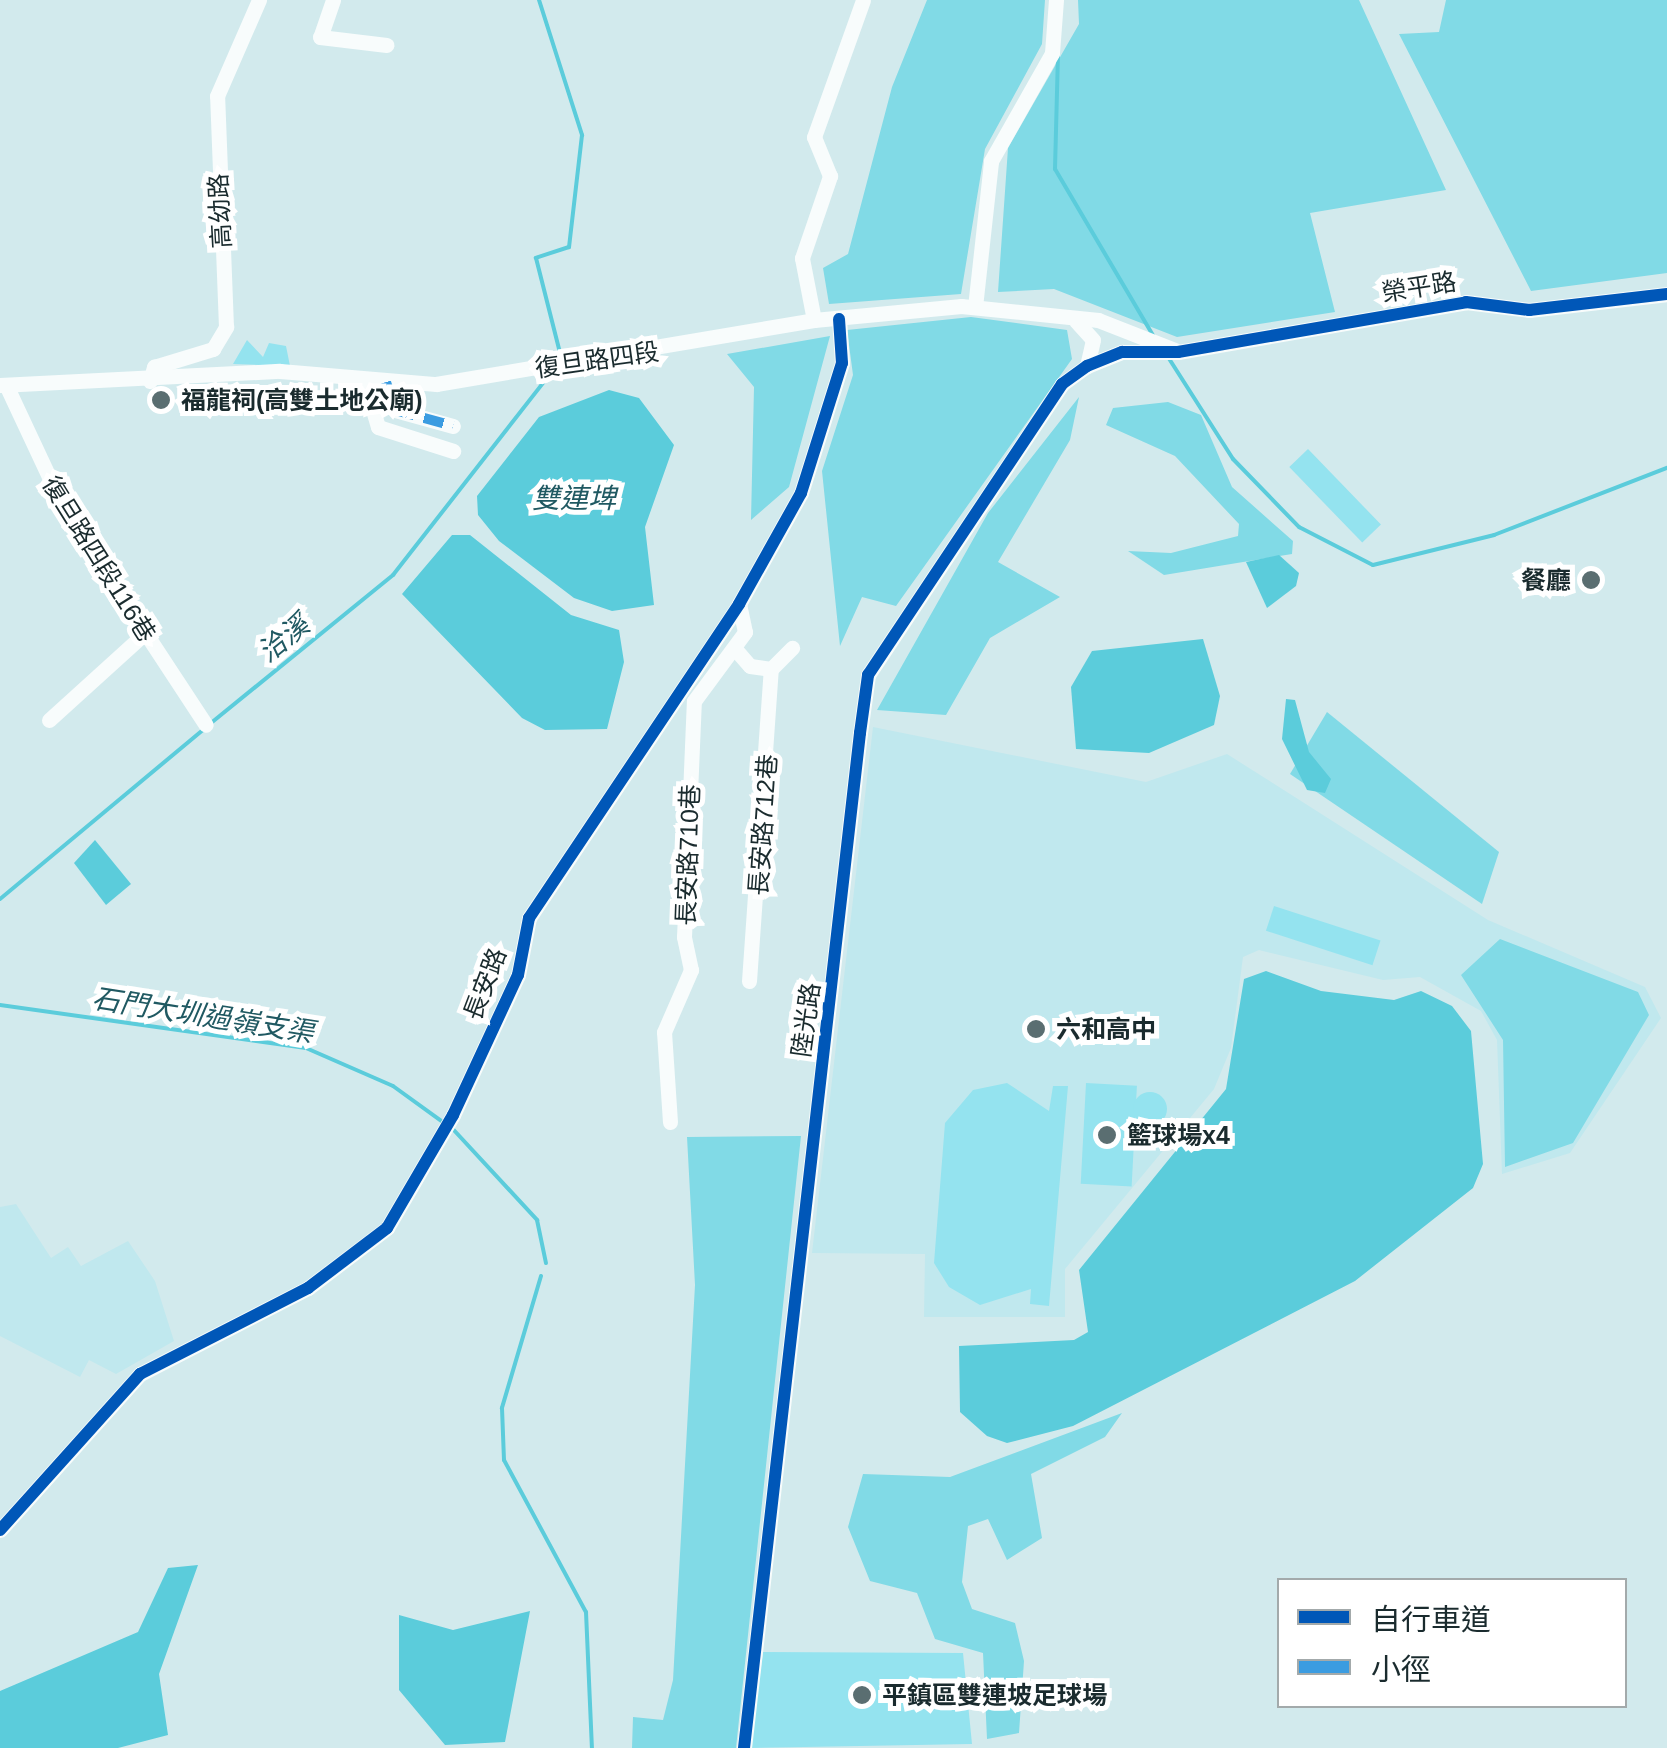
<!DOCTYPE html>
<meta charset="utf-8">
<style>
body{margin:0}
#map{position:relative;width:1667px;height:1748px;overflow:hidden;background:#d2eaed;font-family:Arial,"Noto Sans TC",sans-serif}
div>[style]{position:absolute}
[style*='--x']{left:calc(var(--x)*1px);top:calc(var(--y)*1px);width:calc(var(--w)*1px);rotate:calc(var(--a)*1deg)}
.built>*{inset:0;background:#c0e8ee}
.green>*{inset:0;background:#94e3ef;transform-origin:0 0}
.round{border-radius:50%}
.forest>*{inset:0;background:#81dae6}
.water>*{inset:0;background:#5bccdb}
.stream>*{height:4px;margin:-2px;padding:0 2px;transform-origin:2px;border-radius:2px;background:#5bccdb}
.minor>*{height:15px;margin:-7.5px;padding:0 7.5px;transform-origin:7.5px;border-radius:7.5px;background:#f8fcfc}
.quiet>*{height:10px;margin-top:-5px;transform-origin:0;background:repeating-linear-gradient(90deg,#3b9ce1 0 20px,transparent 0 30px)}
.cycleway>*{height:12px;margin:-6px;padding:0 6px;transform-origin:6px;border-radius:6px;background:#0057b8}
.dots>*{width:28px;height:28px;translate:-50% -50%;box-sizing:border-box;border:5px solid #fff;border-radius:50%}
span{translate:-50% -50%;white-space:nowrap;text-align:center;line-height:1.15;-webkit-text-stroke:10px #fff;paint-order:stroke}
.street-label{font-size:25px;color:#1a2b2e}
.poi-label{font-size:25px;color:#1a2b2e;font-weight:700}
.left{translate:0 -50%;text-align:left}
.right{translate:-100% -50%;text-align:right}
.water-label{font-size:28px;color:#205962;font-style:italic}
.legend{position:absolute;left:1277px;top:1578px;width:350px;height:130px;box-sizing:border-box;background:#fff;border:2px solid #a3aaab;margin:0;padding:12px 18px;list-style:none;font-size:30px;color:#1a2b2e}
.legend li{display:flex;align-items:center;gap:20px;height:50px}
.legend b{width:50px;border:2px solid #a3aaab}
</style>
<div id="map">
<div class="built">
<i style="clip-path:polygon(873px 727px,1146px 782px,1227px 754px,1488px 920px,1645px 987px,1661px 1018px,1570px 1153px,1502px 1174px,1497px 1040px,1481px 1011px,1420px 977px,1383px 980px,1259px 950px,1243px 957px,1231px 1048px,1214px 1089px,1065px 1269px,1065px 1317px,924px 1317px,925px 1254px,812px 1253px)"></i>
<i style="clip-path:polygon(16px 1204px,51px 1258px,68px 1247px,81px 1266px,128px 1241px,155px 1281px,174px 1341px,116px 1374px,89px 1360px,80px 1377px,0 1336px,0 1207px)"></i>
</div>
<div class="green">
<i style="clip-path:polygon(247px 340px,263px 357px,269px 343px,286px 346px,290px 366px,233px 364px)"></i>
<i style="left:1308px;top:449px;width:105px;height:26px;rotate:46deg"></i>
<i style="left:1274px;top:906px;width:112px;height:26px;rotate:18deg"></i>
<i style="clip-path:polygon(1007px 1083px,1049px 1111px,1053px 1086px,1068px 1086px,1049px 1306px,1030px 1304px,1031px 1289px,980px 1305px,949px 1287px,934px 1263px,945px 1123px,973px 1090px)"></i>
<i style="left:1086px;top:1083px;width:51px;height:101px;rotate:3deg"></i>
<i class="round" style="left:1133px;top:1092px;width:34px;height:34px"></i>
<i style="clip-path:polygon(763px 1652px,963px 1653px,972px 1744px,750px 1748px)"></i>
</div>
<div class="forest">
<i style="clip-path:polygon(927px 0,1045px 0,1042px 44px,985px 149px,961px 294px,829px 304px,823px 268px,848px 254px,892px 87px)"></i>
<i style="clip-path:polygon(1078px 0,1359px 0,1446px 190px,1310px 213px,1335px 312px,1177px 337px,1054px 289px,998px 292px,1008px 148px,1079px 24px)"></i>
<i style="clip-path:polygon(1446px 0,1667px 0,1667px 273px,1531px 291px,1399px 34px,1439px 32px)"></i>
<i style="clip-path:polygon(971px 317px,1067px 330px,1072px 359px,896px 606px,862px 597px,840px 646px,822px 471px,853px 375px,847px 330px)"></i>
<i style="clip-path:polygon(830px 336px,789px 487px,751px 520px,754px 387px,727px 354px)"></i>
<i style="clip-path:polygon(1079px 397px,1070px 440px,998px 562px,1060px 597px,990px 638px,946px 715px,877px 710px,988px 513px)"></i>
<i style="clip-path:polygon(1168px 402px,1201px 415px,1232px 487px,1293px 541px,1292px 554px,1164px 575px,1128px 551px,1171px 553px,1238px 536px,1239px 524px,1175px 456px,1106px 425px,1113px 408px)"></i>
<i style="clip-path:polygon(1327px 712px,1499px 852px,1482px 904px,1290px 774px)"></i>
<i style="clip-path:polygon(1500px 939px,1638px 992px,1649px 1015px,1573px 1143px,1505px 1167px,1503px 1040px,1461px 975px)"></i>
<i style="clip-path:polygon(801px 1136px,736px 1748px,632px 1748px,633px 1717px,663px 1720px,673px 1680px,695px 1285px,687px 1137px)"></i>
<i style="clip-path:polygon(1122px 1413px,1105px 1437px,1031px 1474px,1042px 1538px,1007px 1560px,988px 1519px,968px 1526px,962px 1582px,972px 1609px,1015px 1623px,1024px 1661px,1019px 1733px,987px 1739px,983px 1653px,935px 1639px,917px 1593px,870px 1581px,848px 1527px,863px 1474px,950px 1477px)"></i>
</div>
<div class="water">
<i style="clip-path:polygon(609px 390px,639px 398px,674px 445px,645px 527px,654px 605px,612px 611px,574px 598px,499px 541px,478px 515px,477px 496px,539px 417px)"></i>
<i style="clip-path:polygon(452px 535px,470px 535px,571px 615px,619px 630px,624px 662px,607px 729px,545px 730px,522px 718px,402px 594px)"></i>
<i style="clip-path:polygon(1279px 555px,1299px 573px,1296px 586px,1267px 608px,1246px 562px)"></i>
<i style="clip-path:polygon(1203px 639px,1220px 696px,1214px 725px,1149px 753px,1076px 749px,1071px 687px,1092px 651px)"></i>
<i style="clip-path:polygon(1286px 699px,1295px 700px,1309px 752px,1331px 779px,1325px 793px,1307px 790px,1282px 739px)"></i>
<i style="clip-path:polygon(95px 840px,131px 884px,106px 905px,74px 863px)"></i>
<i style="clip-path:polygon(1266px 971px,1321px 991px,1394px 1000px,1421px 991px,1452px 1006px,1471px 1031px,1483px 1164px,1473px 1188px,1355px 1281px,1073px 1426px,1007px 1443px,987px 1436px,960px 1412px,959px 1346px,1074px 1340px,1088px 1332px,1079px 1270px,1226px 1089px,1244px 979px)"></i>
<i style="clip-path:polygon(198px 1565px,159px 1674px,168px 1735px,118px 1748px,0 1748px,0 1691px,138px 1632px,168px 1568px)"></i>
<i style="clip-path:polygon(530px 1611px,505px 1742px,445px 1745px,399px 1690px,399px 1615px,453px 1630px)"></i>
</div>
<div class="stream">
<i style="--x:539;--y:0;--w:142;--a:72.3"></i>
<i style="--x:582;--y:135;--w:113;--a:96.6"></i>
<i style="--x:569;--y:247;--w:35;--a:162"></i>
<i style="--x:536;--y:258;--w:98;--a:75.8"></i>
<i style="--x:1058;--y:54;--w:115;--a:91.5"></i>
<i style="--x:1055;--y:169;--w:195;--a:59.5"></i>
<i style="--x:1168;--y:357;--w:121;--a:57.5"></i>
<i style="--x:1233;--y:459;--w:95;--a:45.9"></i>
<i style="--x:1299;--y:527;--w:83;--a:27.2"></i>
<i style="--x:1373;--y:565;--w:125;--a:-13.9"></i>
<i style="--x:1494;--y:535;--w:186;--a:-21.2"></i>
<i style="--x:211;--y:723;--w:235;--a:-39.1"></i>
<i style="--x:393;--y:575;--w:260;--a:-52"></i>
<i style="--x:0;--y:899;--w:266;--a:-39.8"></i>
<i style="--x:0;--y:1005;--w:309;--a:8"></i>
<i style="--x:306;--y:1048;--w:95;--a:23.6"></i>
<i style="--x:393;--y:1086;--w:62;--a:35.8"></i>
<i style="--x:451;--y:1127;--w:127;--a:47.2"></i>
<i style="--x:537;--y:1220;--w:44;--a:78.2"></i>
<i style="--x:541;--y:1276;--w:138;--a:106.5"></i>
<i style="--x:502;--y:1408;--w:52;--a:87.8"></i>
<i style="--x:504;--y:1460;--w:173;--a:61.7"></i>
<i style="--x:586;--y:1612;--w:136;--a:87.5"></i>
</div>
<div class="minor">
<i style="--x:333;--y:0;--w:39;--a:109"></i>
<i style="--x:320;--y:37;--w:67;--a:6.8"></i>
<i style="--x:975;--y:307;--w:147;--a:-83.7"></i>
<i style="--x:991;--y:161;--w:124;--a:-60.5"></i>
<i style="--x:1052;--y:53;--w:53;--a:-85.7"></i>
<i style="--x:814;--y:320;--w:63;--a:-101"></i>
<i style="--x:802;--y:258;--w:87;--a:-71.1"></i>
<i style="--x:830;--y:176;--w:42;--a:-112.3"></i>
<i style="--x:814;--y:137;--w:145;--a:-70.3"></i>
<i style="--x:1076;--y:321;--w:25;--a:48"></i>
<i style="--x:1093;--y:340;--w:27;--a:103"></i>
<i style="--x:364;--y:380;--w:49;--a:73.4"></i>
<i style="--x:378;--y:427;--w:79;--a:17.7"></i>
<i style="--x:150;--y:381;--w:15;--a:-74"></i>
<i style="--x:154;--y:367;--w:62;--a:-17"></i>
<i style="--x:213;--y:349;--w:26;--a:-59"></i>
<i style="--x:226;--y:327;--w:231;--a:-92.2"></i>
<i style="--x:217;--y:96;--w:105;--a:-66.4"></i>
<i style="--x:386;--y:382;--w:29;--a:72"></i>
<i style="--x:395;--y:410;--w:60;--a:15.4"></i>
<i style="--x:0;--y:385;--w:280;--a:-2.9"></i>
<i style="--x:280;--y:371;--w:157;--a:4.8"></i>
<i style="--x:436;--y:384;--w:383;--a:-9.6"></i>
<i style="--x:814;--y:320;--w:148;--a:-5.4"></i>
<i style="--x:961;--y:306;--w:138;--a:5.8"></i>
<i style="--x:1098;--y:320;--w:83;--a:21.3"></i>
<i style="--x:6;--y:385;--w:137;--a:64.9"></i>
<i style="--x:64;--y:509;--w:258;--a:56.7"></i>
<i style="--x:736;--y:650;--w:21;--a:49"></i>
<i style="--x:750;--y:666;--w:21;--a:8"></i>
<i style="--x:771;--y:669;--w:30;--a:-45"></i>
<i style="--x:49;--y:720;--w:128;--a:-42.2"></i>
<i style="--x:749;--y:981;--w:313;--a:-86"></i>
<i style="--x:670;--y:1122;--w:90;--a:-93.8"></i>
<i style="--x:664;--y:1032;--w:68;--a:-66.5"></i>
<i style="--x:691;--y:970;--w:34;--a:-102"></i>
<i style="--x:684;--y:937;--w:236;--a:-87.6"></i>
<i style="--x:694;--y:701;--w:86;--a:-53.5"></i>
<i style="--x:745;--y:632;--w:29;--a:-102"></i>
<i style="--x:0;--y:1530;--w:210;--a:-48.1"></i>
<i style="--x:140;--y:1374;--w:189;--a:-27.1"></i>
<i style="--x:308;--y:1288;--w:99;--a:-37.2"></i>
<i style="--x:387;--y:1228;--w:131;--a:-59.7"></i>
<i style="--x:453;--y:1115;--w:154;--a:-65.1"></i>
<i style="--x:518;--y:975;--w:58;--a:-79.1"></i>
<i style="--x:529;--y:918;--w:378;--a:-56.2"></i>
<i style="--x:739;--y:604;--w:127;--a:-60.8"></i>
<i style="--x:801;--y:493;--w:136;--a:-72.5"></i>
<i style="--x:842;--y:363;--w:44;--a:-93.9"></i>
<i style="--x:744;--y:1748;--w:1022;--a:-83.48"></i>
<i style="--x:860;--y:733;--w:59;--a:-82.1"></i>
<i style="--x:868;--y:675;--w:350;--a:-56.3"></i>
<i style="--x:1062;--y:384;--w:31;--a:-36"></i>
<i style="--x:1087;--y:366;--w:38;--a:-22"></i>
<i style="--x:1122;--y:352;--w:56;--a:0"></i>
<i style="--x:1178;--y:352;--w:292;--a:-9.8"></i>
<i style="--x:1466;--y:302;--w:64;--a:7.2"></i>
<i style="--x:1529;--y:310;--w:139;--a:-6.6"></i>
</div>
<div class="quiet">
<i style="--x:386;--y:382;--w:29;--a:72"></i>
<i style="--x:395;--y:410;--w:60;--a:15.4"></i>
</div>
<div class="cycleway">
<i style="--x:0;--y:1530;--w:210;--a:-48.1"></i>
<i style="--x:140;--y:1374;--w:189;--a:-27.1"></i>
<i style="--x:308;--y:1288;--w:99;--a:-37.2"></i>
<i style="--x:387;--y:1228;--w:131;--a:-59.7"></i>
<i style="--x:453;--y:1115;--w:154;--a:-65.1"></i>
<i style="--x:518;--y:975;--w:58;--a:-79.1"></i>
<i style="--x:529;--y:918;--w:378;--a:-56.2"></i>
<i style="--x:739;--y:604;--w:127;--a:-60.8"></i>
<i style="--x:801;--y:493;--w:136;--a:-72.5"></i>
<i style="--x:842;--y:363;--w:44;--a:-93.9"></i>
<i style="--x:744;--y:1748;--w:1022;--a:-83.48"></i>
<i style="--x:860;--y:733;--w:59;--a:-82.1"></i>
<i style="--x:868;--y:675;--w:350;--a:-56.3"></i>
<i style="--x:1062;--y:384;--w:31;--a:-36"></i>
<i style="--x:1087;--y:366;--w:38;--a:-22"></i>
<i style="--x:1122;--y:352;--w:56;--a:0"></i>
<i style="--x:1178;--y:352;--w:292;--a:-9.8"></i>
<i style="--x:1466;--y:302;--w:64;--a:7.2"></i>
<i style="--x:1529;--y:310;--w:139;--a:-6.6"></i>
</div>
<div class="dots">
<i style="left:161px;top:400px;background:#5a6e71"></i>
<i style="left:1591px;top:580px;background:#5a6e71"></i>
<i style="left:1036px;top:1029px;background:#5a6e71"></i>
<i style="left:1107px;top:1135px;background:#5a6e71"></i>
<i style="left:862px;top:1695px;background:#5a6e71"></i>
</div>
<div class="street-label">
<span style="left:220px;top:211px;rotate:-93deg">高幼路</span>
<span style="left:1419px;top:287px;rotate:-9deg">榮平路</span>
<span style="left:597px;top:360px;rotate:-8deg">復旦路四段</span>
<span style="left:99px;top:559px;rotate:58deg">復旦路四段116巷</span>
<span style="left:763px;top:825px;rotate:-86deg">長安路712巷</span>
<span style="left:688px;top:855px;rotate:-88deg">長安路710巷</span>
<span style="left:485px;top:984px;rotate:-69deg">長安路</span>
<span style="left:806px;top:1020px;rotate:-82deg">陸光路</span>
</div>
<div class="poi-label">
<span class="left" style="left:181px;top:400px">福龍祠(高雙土地公廟)</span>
<span class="right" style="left:1571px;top:580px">餐廳</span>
<span class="left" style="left:1056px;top:1029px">六和高中</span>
<span class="left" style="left:1127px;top:1135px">籃球場x4</span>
<span class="left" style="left:882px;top:1695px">平鎮區雙連坡足球場</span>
</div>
<div class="water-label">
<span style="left:574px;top:499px">雙連埤</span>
<span style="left:284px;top:639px;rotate:-39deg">洽溪</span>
<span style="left:203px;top:1016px;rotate:9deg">石門大圳過嶺支渠</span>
</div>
<ul class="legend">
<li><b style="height:12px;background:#0057b8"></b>自行車道</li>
<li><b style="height:12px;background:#3b9ce1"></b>小徑</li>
</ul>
</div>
